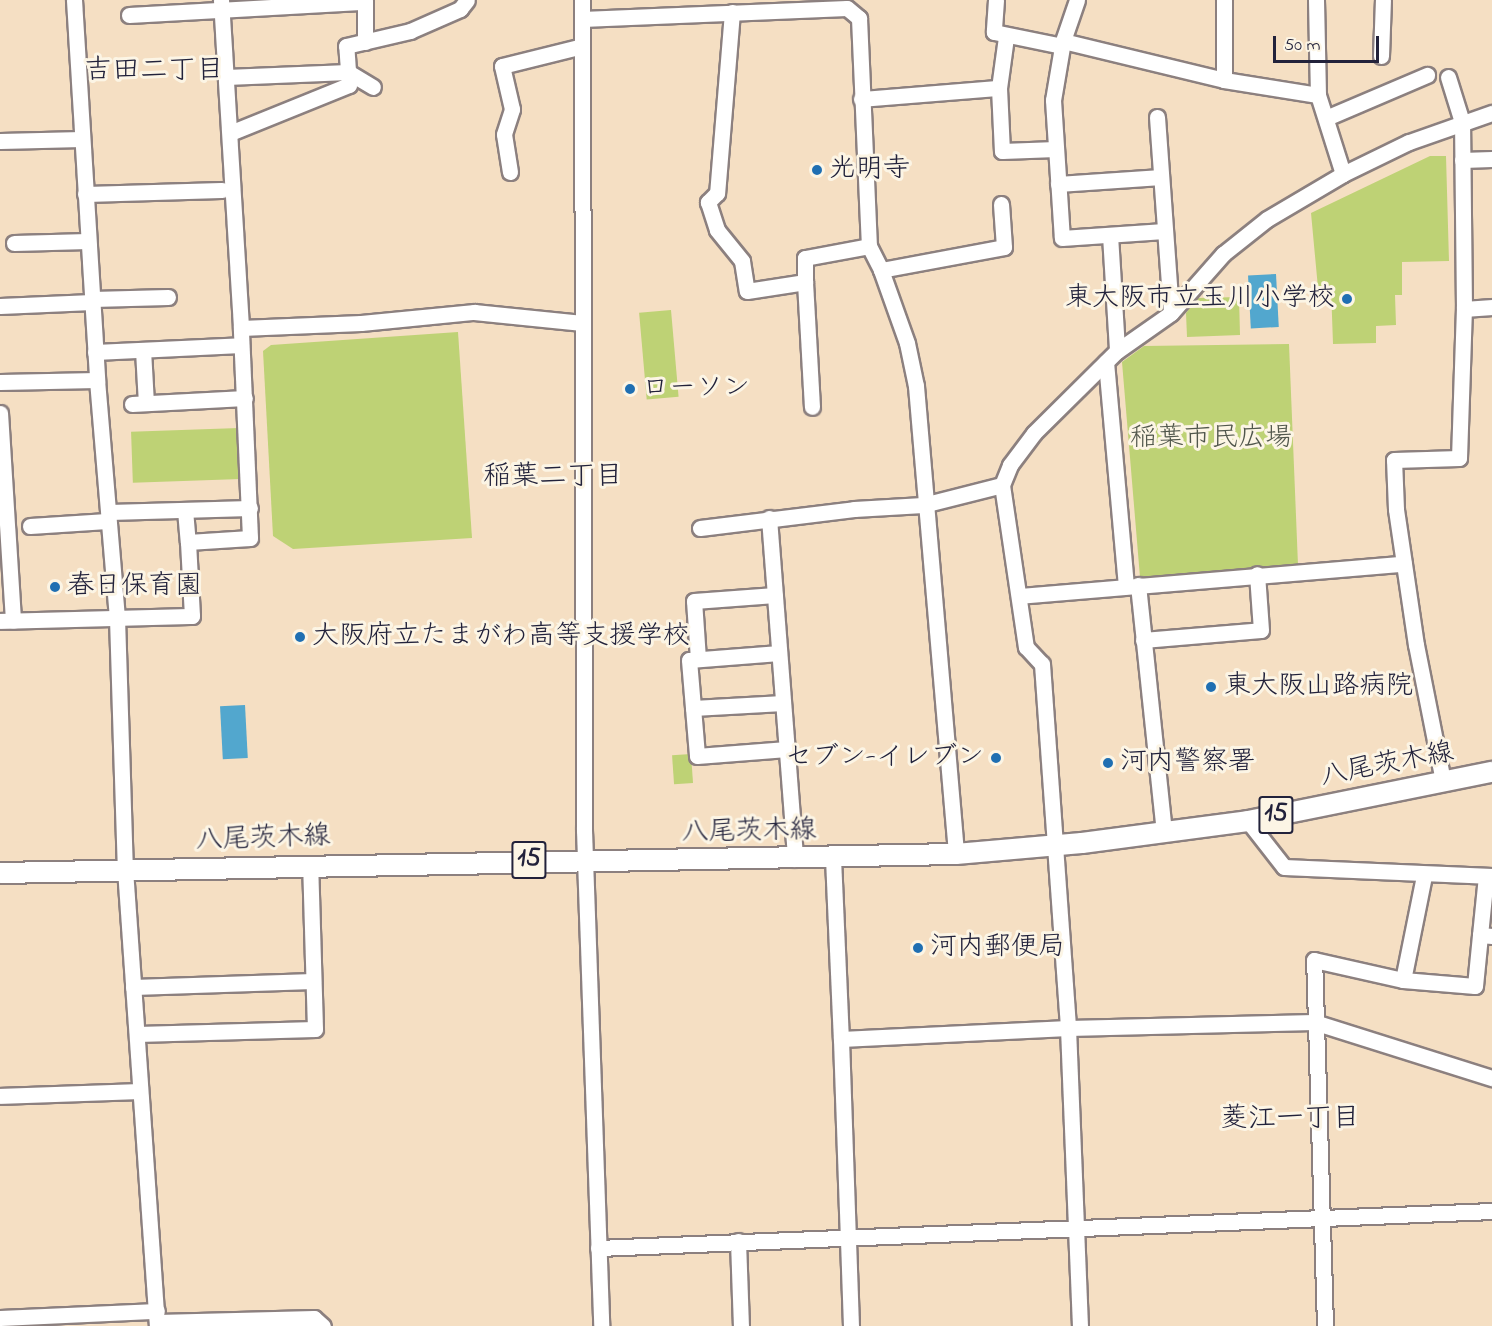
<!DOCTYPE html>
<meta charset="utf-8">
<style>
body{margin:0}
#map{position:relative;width:1492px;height:1326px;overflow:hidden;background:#f5dfc3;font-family:"Indie Flower","Klee One",sans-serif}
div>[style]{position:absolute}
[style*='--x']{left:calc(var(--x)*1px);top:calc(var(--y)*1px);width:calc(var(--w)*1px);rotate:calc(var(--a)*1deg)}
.green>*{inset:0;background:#bed275;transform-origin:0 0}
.water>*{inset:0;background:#52a7ce;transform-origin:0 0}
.roads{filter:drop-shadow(2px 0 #8c807f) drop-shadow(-2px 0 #8c807f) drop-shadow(0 2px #8c807f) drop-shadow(0 -2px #8c807f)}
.minor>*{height:15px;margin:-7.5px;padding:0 7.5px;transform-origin:7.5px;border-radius:7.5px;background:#fff}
.major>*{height:20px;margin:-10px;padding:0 10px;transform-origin:10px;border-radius:10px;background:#fff}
.dots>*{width:16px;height:16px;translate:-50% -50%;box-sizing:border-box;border:3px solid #fcf5e5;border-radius:50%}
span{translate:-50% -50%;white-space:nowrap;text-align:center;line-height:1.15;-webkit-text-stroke:6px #fcf5e5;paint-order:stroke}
.shield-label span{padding:2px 4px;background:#fcf5e5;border:2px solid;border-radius:4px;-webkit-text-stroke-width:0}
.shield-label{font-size:26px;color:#22223b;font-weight:700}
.poi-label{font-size:27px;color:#22223b}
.left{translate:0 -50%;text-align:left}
.right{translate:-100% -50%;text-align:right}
.park-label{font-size:27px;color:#51574c}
.street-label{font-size:27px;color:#22223b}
.neighbourhood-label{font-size:28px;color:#22223b}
.scale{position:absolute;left:1273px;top:36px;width:106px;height:27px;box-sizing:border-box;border:3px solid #22223b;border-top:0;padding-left:8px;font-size:18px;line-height:21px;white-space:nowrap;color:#22223b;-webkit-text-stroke:4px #fcf5e5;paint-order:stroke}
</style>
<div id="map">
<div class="green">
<i style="clip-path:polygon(1430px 156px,1446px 156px,1449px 261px,1402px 262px,1402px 295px,1395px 295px,1396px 325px,1376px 326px,1376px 343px,1333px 344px,1331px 288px,1318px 288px,1311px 213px)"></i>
<i style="clip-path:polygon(1239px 297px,1240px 335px,1187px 337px,1186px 313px,1198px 298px)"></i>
<i style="left:671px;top:310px;width:87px;height:32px;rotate:85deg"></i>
<i style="clip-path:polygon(458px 332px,472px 538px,293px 549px,273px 536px,263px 351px,271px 345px)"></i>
<i style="clip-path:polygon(1289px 344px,1298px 565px,1140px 577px,1122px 362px,1144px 346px)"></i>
<i style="left:239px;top:428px;width:51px;height:108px;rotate:88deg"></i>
<i style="left:691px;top:754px;width:29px;height:19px;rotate:86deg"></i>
</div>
<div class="water">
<i style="left:1276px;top:274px;width:53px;height:28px;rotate:87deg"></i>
<i style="left:245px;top:705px;width:53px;height:25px;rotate:87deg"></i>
</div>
<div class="roads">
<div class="minor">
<i style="--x:74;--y:0;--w:381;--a:86.5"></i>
<i style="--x:97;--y:380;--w:239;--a:85.2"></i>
<i style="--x:117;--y:618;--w:251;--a:88.2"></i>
<i style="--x:125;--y:869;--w:458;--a:86"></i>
<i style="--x:221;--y:0;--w:329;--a:86.5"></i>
<i style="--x:365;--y:0;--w:42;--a:90"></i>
<i style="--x:582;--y:0;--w:830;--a:89.86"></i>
<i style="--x:584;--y:830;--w:496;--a:88"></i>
<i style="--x:996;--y:0;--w:32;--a:94"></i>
<i style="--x:994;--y:32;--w:69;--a:11.6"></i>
<i style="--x:1077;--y:0;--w:43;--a:108.9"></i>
<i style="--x:1063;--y:41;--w:60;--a:99.6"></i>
<i style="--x:1053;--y:100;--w:138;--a:86.3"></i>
<i style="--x:1062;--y:238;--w:102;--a:-3.9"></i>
<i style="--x:1224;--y:0;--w:80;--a:90"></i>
<i style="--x:1316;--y:0;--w:95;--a:88.8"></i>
<i style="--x:732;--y:12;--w:182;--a:94.7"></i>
<i style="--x:717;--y:193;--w:13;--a:135"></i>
<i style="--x:708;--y:202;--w:29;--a:72"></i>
<i style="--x:717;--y:230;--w:40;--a:51"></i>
<i style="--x:742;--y:261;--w:30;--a:81"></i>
<i style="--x:747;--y:291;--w:59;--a:-8.8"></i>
<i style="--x:805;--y:282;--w:24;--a:-90"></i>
<i style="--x:805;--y:258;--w:65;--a:-10.6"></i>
<i style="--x:129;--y:15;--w:236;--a:-3.2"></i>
<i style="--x:582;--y:19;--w:265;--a:-2.4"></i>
<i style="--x:847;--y:8;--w:16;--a:40"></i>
<i style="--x:859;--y:18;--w:228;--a:87.5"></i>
<i style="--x:869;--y:246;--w:27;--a:63"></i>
<i style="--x:881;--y:270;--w:125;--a:-10.6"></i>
<i style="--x:1004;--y:247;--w:43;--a:-94"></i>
<i style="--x:1006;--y:37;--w:51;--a:97.8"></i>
<i style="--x:999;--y:88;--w:63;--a:87.3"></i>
<i style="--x:1002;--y:151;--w:54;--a:-2.1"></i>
<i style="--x:1063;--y:41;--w:166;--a:13.6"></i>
<i style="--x:1224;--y:80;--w:95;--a:9.1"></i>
<i style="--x:1318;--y:95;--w:83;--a:72.4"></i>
<i style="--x:1381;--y:56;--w:56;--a:-88"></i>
<i style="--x:226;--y:77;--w:122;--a:-2.3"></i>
<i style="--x:348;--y:72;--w:29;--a:31"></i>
<i style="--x:861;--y:99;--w:138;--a:-4.6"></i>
<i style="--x:1157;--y:117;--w:196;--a:85.9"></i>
<i style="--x:1326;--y:118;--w:110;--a:-23.1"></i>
<i style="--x:230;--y:133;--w:128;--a:-22"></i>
<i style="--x:349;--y:85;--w:39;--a:-94"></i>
<i style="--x:346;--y:46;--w:66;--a:-13.2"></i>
<i style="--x:410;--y:31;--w:55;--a:-23.7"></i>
<i style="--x:460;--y:9;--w:11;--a:-52"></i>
<i style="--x:0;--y:141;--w:82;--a:-1.4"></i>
<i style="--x:1462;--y:160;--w:30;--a:-2"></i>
<i style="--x:510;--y:172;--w:38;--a:-99"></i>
<i style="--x:504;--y:134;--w:26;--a:-72"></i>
<i style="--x:512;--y:109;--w:44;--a:-103.1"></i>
<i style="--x:502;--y:66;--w:82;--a:-14"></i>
<i style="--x:1058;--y:184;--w:103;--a:-3.9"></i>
<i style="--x:85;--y:194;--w:137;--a:-1.7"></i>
<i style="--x:1110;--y:235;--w:116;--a:86.5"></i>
<i style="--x:14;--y:243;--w:74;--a:-1.5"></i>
<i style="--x:881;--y:270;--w:77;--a:70.4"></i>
<i style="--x:907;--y:343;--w:44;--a:78.2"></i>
<i style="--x:916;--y:386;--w:470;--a:85.1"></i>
<i style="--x:805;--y:282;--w:125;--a:86.8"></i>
<i style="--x:92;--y:299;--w:76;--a:-1.5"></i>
<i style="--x:0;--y:306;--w:92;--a:-2.5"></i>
<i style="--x:1464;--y:309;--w:28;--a:-4"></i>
<i style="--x:143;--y:350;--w:53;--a:86.8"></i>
<i style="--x:95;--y:352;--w:146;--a:-2.7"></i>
<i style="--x:1106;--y:362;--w:225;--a:84.9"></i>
<i style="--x:0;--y:382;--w:97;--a:-1.2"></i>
<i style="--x:132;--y:404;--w:113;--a:-3"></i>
<i style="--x:0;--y:413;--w:208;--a:86.4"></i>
<i style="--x:1002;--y:485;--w:164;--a:81.6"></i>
<i style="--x:1026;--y:647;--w:23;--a:47"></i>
<i style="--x:1042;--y:664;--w:365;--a:85.9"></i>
<i style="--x:1068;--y:1028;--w:298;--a:87.7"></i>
<i style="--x:185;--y:510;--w:32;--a:85"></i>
<i style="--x:109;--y:512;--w:141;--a:-1.6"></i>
<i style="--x:769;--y:518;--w:342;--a:85.6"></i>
<i style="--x:30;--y:526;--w:77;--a:-3.7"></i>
<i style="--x:700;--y:528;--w:155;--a:-7"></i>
<i style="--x:854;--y:509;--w:69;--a:-3.3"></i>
<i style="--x:923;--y:505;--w:81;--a:-14.2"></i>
<i style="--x:1002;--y:485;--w:22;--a:-68"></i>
<i style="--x:1010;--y:465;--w:40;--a:-53"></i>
<i style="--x:1034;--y:433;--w:117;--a:-44.7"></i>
<i style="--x:1117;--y:351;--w:66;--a:-35.1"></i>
<i style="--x:1171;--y:313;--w:79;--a:-48.6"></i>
<i style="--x:1223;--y:254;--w:56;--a:-38.5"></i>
<i style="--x:1267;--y:219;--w:88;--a:-30.6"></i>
<i style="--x:1343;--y:174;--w:73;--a:-25.9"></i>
<i style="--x:1409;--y:142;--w:88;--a:-19.3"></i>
<i style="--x:1138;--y:585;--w:249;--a:84"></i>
<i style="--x:1019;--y:596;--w:386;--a:-4.8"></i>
<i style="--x:0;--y:621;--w:192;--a:-1.5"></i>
<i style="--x:192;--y:616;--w:74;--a:-93.1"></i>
<i style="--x:188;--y:542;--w:62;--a:-3.7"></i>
<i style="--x:250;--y:538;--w:210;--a:-92.5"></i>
<i style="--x:241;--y:328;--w:120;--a:-2.4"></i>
<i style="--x:361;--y:323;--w:114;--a:-5.6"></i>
<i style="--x:474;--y:312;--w:109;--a:5.8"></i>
<i style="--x:1143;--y:640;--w:118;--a:-4.8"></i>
<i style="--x:1261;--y:630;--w:56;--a:-94.1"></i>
<i style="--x:779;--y:653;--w:90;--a:175.6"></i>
<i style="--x:689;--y:660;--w:96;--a:85.2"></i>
<i style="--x:697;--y:756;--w:90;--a:-4.4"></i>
<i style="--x:698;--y:659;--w:58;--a:-93.9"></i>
<i style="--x:694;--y:601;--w:81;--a:-4.2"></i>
<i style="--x:693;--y:708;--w:90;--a:-3.2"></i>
<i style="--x:1443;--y:781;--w:139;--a:-101.2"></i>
<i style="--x:1416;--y:645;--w:137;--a:-98.4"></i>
<i style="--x:1396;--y:509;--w:49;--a:-92.3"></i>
<i style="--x:1394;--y:460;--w:65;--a:-1.8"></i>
<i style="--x:1459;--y:458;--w:149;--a:-88.1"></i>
<i style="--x:1464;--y:309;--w:187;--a:-90.6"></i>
<i style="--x:1462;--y:122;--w:47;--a:-107.3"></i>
<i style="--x:1248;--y:821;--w:58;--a:52"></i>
<i style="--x:1284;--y:867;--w:208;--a:2.5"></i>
<i style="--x:833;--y:858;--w:181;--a:87.5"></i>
<i style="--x:1486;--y:876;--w:59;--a:95.8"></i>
<i style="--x:1480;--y:935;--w:12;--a:5"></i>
<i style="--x:1403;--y:980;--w:72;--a:4.8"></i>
<i style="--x:1475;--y:986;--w:51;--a:-84.4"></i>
<i style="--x:133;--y:987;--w:180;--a:-1.9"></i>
<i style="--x:137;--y:1034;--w:178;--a:-1.6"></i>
<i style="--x:315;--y:1029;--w:164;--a:-91.7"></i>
<i style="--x:0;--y:1096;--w:140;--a:-2"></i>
<i style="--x:738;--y:1241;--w:85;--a:88"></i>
<i style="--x:598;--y:1248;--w:895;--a:-2.37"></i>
<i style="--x:0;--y:1318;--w:157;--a:-2.6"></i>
<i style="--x:157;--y:1322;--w:157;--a:-1.5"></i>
<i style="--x:314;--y:1318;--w:12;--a:42"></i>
<i style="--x:851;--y:1326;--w:287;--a:-92"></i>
<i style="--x:841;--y:1039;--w:227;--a:-2.8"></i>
<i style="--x:1068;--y:1028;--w:246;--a:-1.4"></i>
<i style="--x:1314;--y:1022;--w:187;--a:17.5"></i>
<i style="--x:1325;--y:1326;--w:366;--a:-91.7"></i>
<i style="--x:1314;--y:960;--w:91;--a:12.7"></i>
<i style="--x:1403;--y:980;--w:106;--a:-78.6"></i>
</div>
<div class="major">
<i style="--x:0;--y:873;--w:956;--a:-1.14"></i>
<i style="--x:956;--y:854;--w:126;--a:-5"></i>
<i style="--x:1082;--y:843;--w:167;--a:-7.5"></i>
<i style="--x:1248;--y:821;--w:249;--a:-11.4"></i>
</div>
</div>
<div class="dots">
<i style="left:817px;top:170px;background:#1f6fb2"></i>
<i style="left:1347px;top:299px;background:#1f6fb2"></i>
<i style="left:630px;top:389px;background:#1f6fb2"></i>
<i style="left:55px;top:587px;background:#1f6fb2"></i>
<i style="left:300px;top:637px;background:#1f6fb2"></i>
<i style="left:1211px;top:687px;background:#1f6fb2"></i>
<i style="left:996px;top:758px;background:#1f6fb2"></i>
<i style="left:1108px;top:763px;background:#1f6fb2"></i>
<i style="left:918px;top:948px;background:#1f6fb2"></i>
</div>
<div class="shield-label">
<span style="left:1276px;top:815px">15</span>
<span style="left:529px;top:860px">15</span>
</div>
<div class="poi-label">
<span class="left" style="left:829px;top:170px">光明寺</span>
<span class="right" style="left:1335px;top:299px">東大阪市立玉川小学校</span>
<span class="left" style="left:642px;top:389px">ローソン</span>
<span class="left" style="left:67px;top:587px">春日保育園</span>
<span class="left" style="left:312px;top:637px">大阪府立たまがわ高等支援学校</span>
<span class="left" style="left:1224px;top:687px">東大阪山路病院</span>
<span class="right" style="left:984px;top:758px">セブン-イレブン</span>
<span class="left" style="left:1120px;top:763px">河内警察署</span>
<span class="left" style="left:930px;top:948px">河内郵便局</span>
</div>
<div class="park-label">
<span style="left:1211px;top:439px">稲葉市民広場</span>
</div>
<div class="street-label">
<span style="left:1387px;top:765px;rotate:-11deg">八尾茨木線</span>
<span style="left:749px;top:832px;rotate:-1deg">八尾茨木線</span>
<span style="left:263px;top:839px;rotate:-2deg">八尾茨木線</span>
</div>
<div class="neighbourhood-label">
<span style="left:154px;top:72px">吉田二丁目</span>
<span style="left:553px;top:478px">稲葉二丁目</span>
<span style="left:1290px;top:1120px">菱江一丁目</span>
</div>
<div class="scale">50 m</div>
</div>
